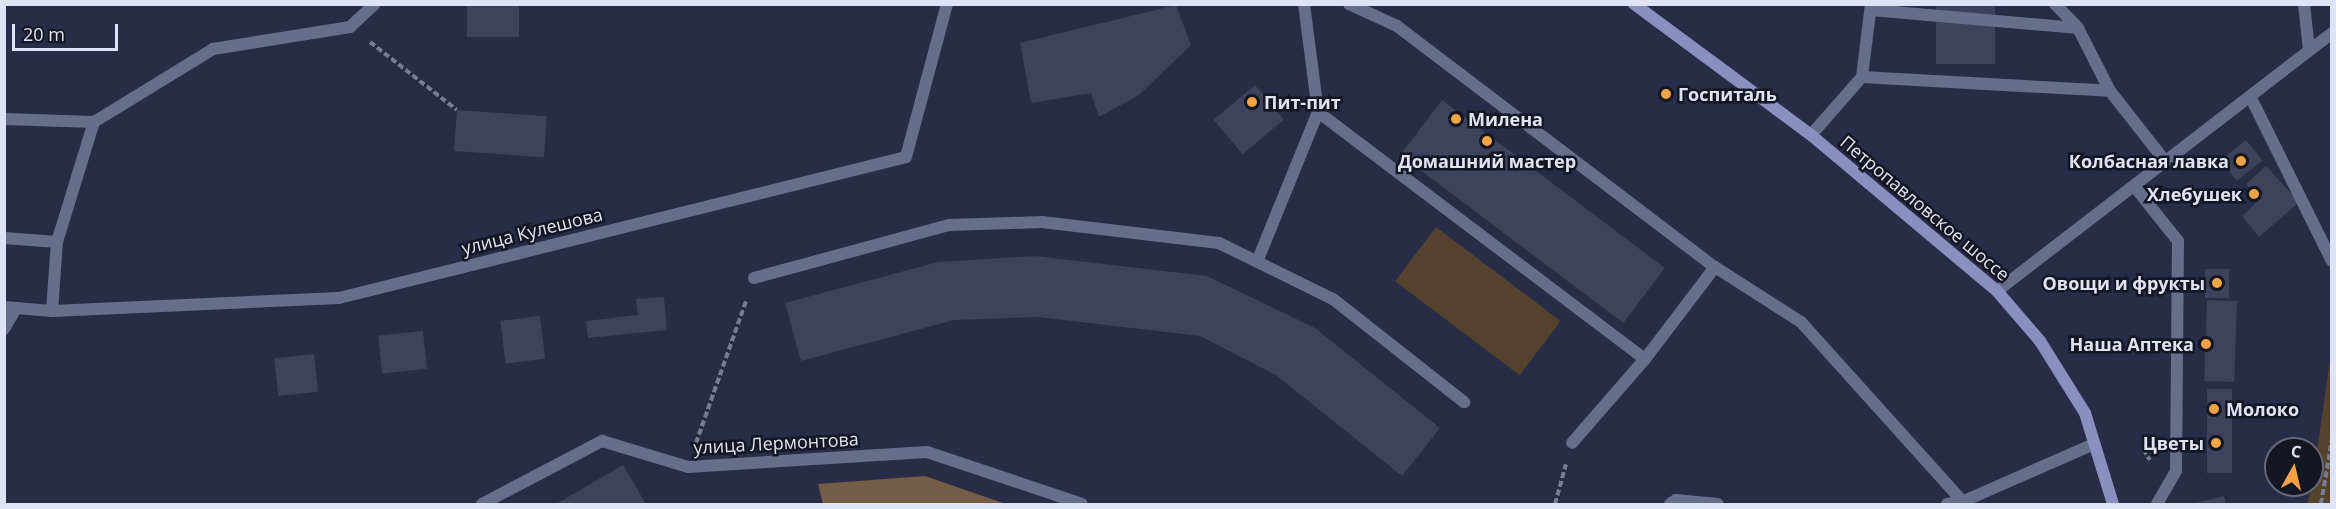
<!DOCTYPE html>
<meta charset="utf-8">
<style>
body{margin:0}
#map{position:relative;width:2336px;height:509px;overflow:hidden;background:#292c47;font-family:"Open Sans",sans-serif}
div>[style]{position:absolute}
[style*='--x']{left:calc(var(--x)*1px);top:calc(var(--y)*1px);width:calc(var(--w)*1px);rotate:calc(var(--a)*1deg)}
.green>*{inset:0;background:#54422f;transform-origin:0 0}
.forest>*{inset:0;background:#745d46}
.building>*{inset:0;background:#3e425c;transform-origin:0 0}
.path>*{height:4px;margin-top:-2px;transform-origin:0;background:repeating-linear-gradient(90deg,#797c93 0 6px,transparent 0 9px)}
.lane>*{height:12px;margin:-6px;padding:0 6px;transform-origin:6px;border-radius:6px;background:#686d8b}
.street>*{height:12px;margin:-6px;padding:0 6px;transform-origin:6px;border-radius:6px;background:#686d8b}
.secondary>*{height:12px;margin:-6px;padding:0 6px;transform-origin:6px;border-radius:6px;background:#8990c0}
.dots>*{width:16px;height:16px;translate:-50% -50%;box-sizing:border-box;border:3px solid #141622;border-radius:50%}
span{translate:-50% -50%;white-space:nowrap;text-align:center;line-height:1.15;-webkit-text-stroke:5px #141622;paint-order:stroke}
.poi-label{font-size:18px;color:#e0e3f5;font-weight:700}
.left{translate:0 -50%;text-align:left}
.right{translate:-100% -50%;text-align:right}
.street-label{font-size:18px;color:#e0e3f5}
.frame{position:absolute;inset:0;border:6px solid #e0e3f5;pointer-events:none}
.north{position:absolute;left:2264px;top:437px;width:60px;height:60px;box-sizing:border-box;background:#141622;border:2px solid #666876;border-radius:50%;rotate:8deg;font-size:16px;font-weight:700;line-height:24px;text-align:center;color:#e0e3f5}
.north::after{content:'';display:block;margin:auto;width:21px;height:27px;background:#f4a444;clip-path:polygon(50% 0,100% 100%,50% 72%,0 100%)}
.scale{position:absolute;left:12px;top:24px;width:106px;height:27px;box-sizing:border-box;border:3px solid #e0e3f5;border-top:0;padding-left:8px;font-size:18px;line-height:21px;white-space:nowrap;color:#e0e3f5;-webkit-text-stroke:4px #141622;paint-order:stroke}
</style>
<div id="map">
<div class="green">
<i style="left:1436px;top:227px;width:156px;height:68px;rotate:37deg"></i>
<i style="clip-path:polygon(2331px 354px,2331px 504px,2307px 504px,2312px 485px)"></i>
</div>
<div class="forest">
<i style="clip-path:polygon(925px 476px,1006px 504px,823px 504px,818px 484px)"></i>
</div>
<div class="building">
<i style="left:467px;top:4px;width:52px;height:33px"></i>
<i style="left:1936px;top:4px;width:59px;height:60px"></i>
<i style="clip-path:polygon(1176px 5px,1191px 45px,1139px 95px,1099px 117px,1091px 93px,1031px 103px,1020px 43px)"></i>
<i style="left:1255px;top:85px;width:45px;height:54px;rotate:50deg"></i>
<i style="left:1442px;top:100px;width:279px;height:69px;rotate:37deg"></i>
<i style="left:457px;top:110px;width:90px;height:41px;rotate:4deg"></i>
<i style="left:2246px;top:140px;width:26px;height:33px;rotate:51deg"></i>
<i style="clip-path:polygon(2266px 166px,2299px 202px,2259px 237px,2242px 216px,2259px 200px,2246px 184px)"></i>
<i style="clip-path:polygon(1035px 256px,1207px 276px,1315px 328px,1440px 428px,1402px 476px,1276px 375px,1200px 336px,1038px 317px,954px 320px,801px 361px,785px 303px,938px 262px)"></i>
<i style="left:2205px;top:269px;width:24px;height:29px"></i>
<i style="clip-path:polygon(664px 297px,667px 330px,588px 338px,586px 321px,638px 315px,636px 299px)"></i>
<i style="left:2207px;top:300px;width:30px;height:81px;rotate:2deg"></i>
<i style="left:540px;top:316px;width:43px;height:40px;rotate:83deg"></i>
<i style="left:423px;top:331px;width:38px;height:45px;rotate:84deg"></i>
<i style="left:314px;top:354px;width:38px;height:40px;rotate:84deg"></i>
<i style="left:2207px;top:389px;width:25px;height:84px"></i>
<i style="clip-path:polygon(623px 465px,646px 504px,556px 504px,563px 500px)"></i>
<i style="clip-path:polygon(2224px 496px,2226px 504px,2191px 504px)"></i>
</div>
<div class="path">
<i style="--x:370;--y:42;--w:110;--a:38"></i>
<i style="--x:696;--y:443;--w:151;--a:-70.6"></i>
<i style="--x:2143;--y:449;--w:13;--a:58"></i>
<i style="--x:1555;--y:504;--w:41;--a:-74.6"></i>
<i style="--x:2321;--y:504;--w:66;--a:-80.4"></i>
</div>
<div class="lane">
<i style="--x:1304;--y:4;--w:109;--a:82.6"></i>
<i style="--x:1318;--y:112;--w:410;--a:37.1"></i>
<i style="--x:1349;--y:4;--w:53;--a:24.6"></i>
<i style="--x:1397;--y:26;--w:399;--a:37.2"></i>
<i style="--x:1715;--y:267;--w:116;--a:127.3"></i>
<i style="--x:1645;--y:359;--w:111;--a:131"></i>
<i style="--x:2055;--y:4;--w:33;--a:46"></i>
<i style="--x:2078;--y:28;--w:71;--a:63.1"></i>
<i style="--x:2110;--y:91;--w:89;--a:51.8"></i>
<i style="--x:1871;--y:10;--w:208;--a:5"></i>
<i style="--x:1862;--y:77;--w:248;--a:3.2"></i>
<i style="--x:2250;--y:96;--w:184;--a:63.6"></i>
<i style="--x:4;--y:119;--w:90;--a:1.9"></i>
<i style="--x:1811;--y:135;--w:77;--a:-48.7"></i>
<i style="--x:1862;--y:77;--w:74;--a:-83"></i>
<i style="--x:2134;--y:186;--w:70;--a:51.3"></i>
<i style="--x:2178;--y:241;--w:230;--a:90.5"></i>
<i style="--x:2176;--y:471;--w:38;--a:120"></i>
<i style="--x:4;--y:238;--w:53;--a:4.3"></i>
<i style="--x:1257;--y:262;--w:162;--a:-67.9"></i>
<i style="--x:1715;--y:267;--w:102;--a:32.6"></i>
<i style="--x:1801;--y:322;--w:245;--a:48"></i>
<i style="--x:754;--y:278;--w:202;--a:-15.2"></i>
<i style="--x:949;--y:225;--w:93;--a:-1.8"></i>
<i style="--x:1042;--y:222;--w:178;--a:6.8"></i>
<i style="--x:1219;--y:243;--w:127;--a:26.2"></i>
<i style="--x:1333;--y:299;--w:167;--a:38.2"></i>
<i style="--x:52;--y:311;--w:69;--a:-85.9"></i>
<i style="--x:57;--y:242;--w:126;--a:-72.9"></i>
<i style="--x:94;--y:122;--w:140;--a:-31.5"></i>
<i style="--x:213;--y:49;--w:139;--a:-9.1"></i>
<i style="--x:350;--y:27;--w:34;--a:-43"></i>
</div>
<div class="street">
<i style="--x:2304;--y:4;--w:46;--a:83.8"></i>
<i style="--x:1997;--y:291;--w:423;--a:-37.6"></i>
<i style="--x:4;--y:307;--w:48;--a:4.8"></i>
<i style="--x:52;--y:311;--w:287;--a:-2.6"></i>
<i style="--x:339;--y:298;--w:584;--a:-13.96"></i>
<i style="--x:906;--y:157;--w:158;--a:-75"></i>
<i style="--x:4;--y:329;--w:24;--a:-60"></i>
<i style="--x:482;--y:504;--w:136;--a:-27.7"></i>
<i style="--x:602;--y:441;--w:90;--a:16.8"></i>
<i style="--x:688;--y:467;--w:239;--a:-3.6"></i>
<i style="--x:927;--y:452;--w:163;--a:18.5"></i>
<i style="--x:1670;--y:504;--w:7;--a:-34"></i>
<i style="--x:1676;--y:500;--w:42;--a:5.4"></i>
<i style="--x:1947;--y:504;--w:17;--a:-10"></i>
<i style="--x:1964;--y:501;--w:142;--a:-23.7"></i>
</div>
<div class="secondary">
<i style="--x:1634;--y:4;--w:220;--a:36.5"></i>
<i style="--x:1811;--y:135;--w:243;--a:40"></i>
<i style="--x:1997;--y:291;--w:66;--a:49.3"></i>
<i style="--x:2040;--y:341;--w:85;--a:58"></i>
<i style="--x:2085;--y:413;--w:95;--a:72.9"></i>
</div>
<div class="dots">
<i style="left:1666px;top:94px;background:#f4a444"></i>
<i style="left:1252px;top:102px;background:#f4a444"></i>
<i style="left:1456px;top:119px;background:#f4a444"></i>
<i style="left:1487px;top:141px;background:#f4a444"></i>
<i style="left:2241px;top:161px;background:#f4a444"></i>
<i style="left:2254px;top:194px;background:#f4a444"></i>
<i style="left:2217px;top:283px;background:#f4a444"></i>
<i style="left:2206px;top:344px;background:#f4a444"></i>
<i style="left:2214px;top:409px;background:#f4a444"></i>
<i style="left:2216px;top:443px;background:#f4a444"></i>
</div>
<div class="poi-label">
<span class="left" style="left:1678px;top:94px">Госпиталь</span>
<span class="left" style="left:1264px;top:102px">Пит-пит</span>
<span class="left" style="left:1468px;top:119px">Милена</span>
<span style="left:1487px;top:161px">Домашний мастер</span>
<span class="right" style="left:2229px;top:161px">Колбасная лавка</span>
<span class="right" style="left:2242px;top:194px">Хлебушек</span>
<span class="right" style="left:2205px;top:283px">Овощи и фрукты</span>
<span class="right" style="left:2194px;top:344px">Наша Аптека</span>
<span class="left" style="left:2226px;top:409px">Молоко</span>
<span class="right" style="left:2204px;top:443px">Цветы</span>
</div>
<div class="street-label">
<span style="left:1925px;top:208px;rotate:40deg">Петропавловское шоссе</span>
<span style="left:532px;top:231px;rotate:-14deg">улица Кулешова</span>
<span style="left:776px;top:443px;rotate:-3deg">улица Лермонтова</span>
</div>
<div class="frame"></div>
<div class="north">С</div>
<div class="scale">20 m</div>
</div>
